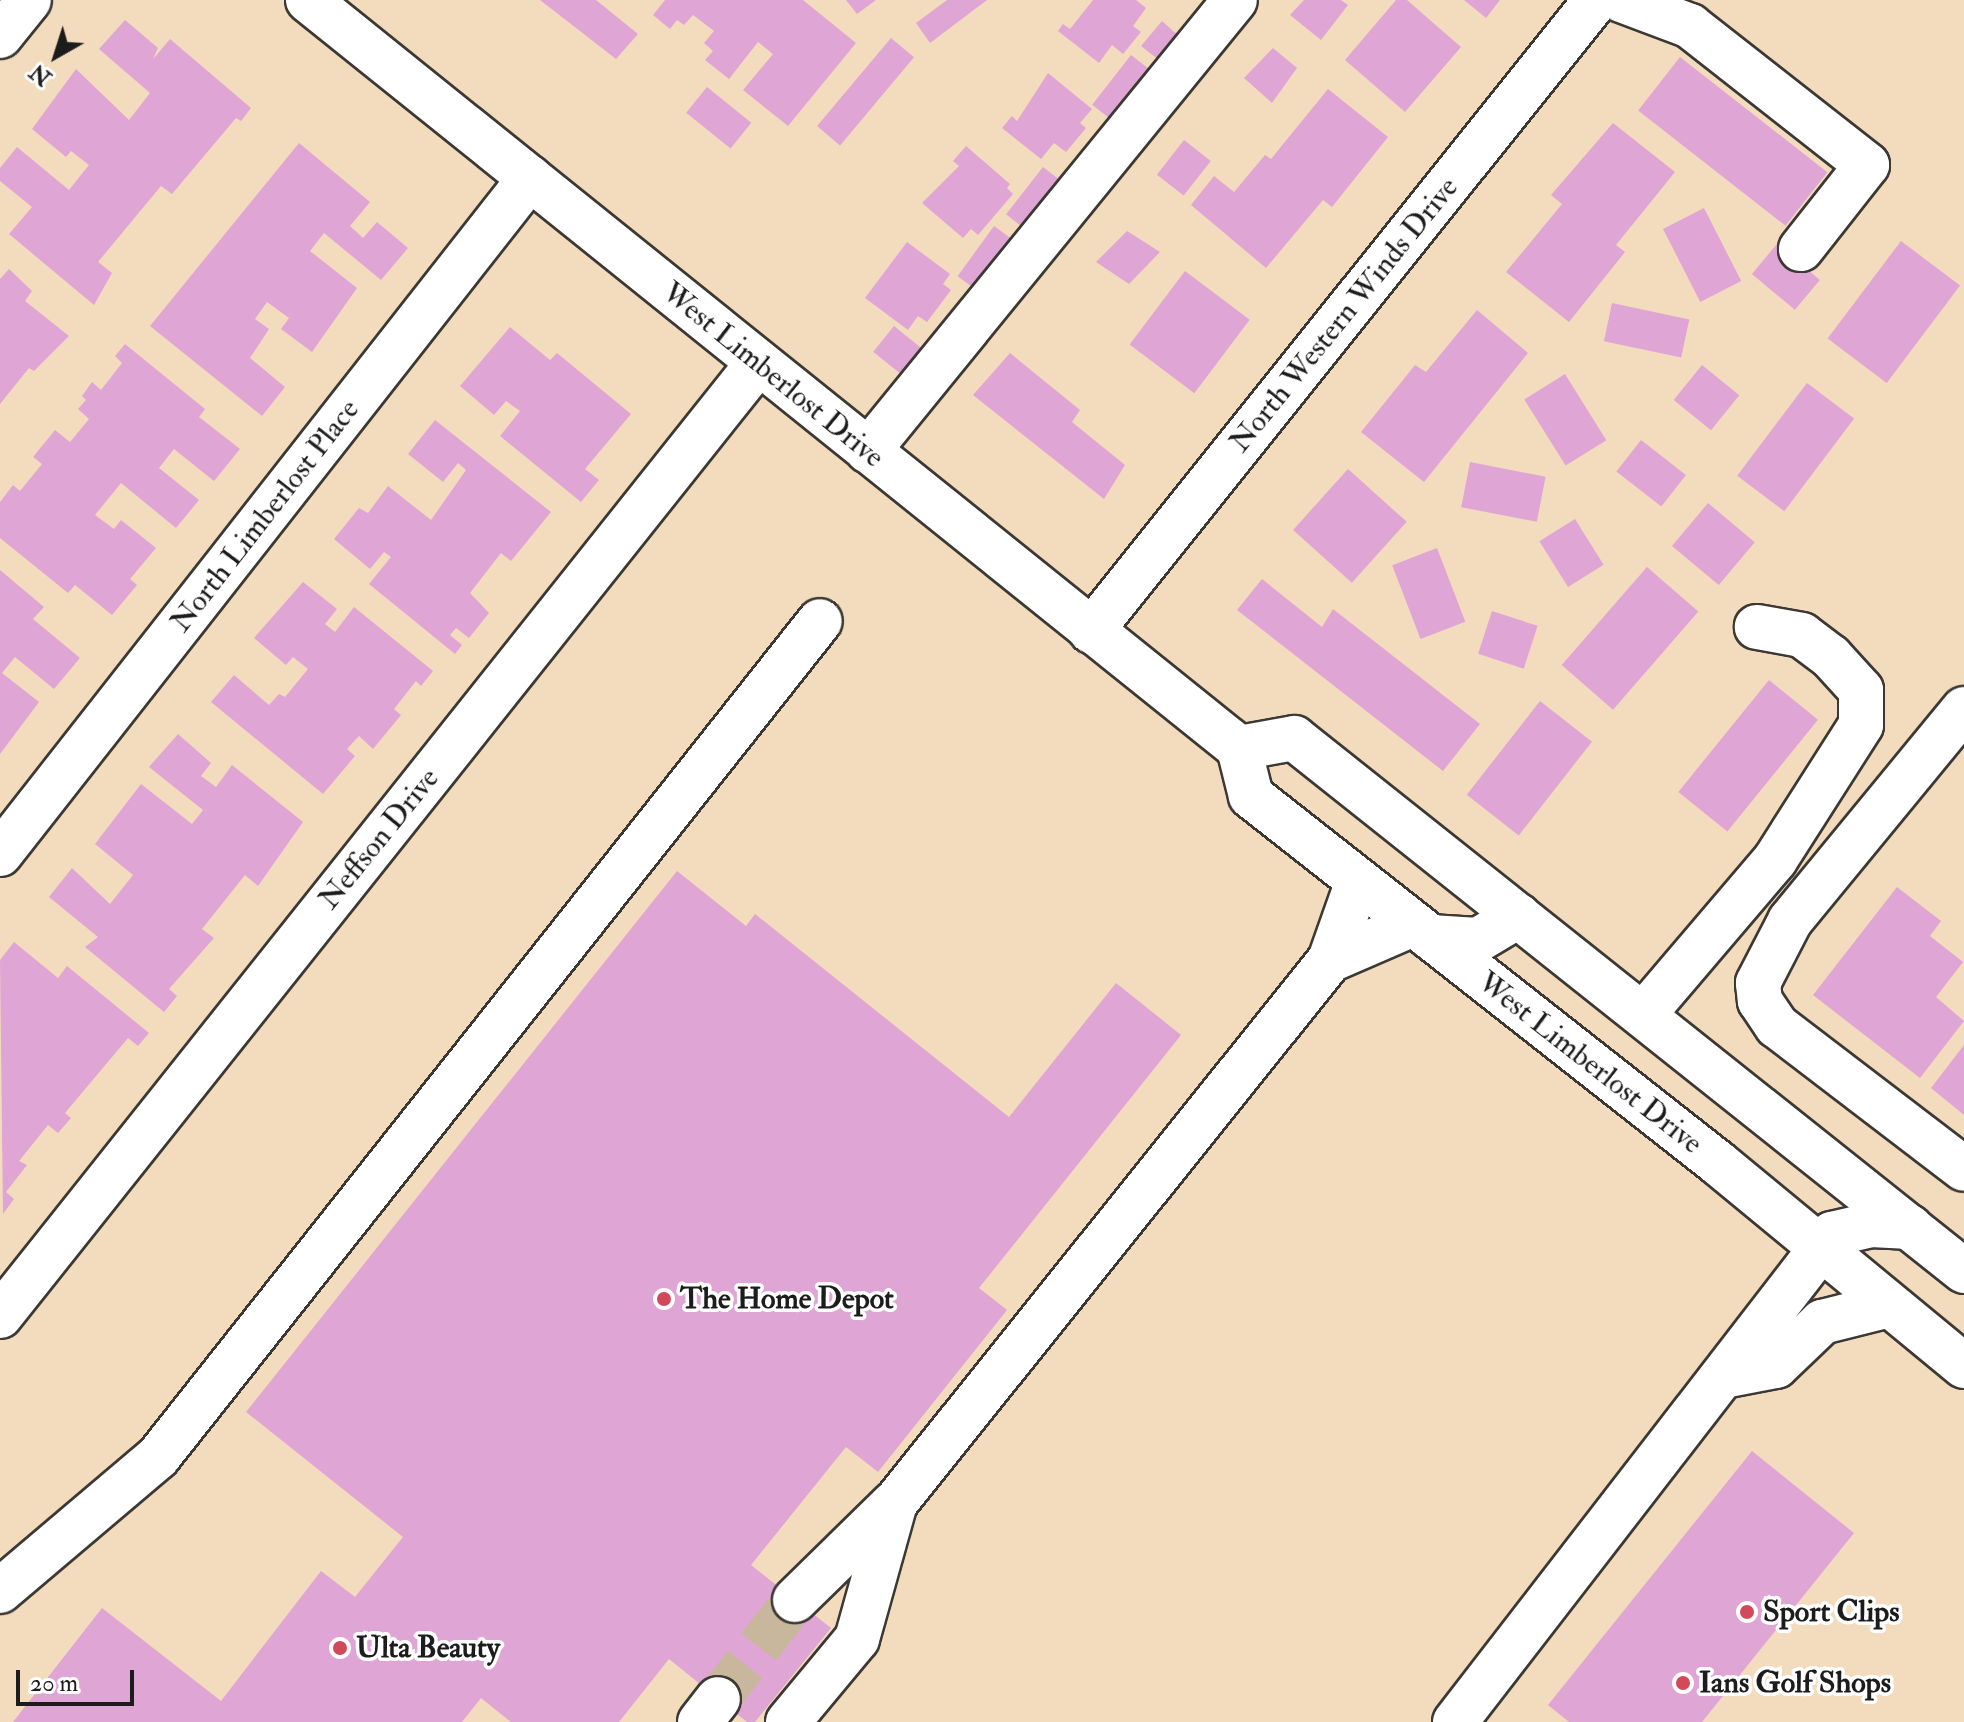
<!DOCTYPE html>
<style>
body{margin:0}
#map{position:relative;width:1964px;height:1722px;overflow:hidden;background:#f3dcbd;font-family:"IM FELL Double Pica",serif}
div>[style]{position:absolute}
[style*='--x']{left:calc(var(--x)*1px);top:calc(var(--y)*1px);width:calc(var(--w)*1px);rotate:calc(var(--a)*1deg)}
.building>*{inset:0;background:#dfa5d5;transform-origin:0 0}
.minor-tunnel>*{height:44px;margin-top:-22px;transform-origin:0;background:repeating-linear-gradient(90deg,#c8b69d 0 44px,transparent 0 66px)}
.roads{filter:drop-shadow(2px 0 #3c3934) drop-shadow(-2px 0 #3c3934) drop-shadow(0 2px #3c3934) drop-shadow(0 -2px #3c3934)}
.minor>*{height:44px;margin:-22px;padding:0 22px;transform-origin:22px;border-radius:22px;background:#fff}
.dots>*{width:22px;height:22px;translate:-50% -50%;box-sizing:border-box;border:4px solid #fff;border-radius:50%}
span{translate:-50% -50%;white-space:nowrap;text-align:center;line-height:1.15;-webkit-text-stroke:7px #fff;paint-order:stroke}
.street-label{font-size:30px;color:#1c1c1c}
.poi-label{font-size:30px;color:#1c1c1c;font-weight:700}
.left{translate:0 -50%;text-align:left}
.north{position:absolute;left:16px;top:16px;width:80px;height:80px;-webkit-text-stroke:6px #fff;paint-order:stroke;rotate:219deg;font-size:22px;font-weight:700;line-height:32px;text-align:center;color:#1c1c1c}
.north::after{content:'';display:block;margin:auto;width:28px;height:36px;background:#1c1c1c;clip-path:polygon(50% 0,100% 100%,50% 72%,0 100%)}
.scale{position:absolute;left:16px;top:1670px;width:118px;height:36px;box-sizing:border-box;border:4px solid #1c1c1c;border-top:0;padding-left:10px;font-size:24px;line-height:28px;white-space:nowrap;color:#1c1c1c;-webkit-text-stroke:6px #fff;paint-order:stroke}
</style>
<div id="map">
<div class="building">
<i style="clip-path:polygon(540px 0,596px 0,638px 34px,616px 59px)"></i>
<i style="clip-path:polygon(665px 0,803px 0,856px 43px,788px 126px,743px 90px,773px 54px,758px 42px,729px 79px,705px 60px,713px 51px,704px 43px,714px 31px,693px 15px,684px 25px,677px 20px,670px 29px,653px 15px)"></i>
<i style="clip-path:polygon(846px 0,876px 0,857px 14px)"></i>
<i style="clip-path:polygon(947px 0,987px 0,930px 43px,916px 23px)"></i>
<i style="clip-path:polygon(1093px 0,1136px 0,1146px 8px,1133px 26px,1141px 32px,1123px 54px,1112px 45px,1099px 63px,1058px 31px,1063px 24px,1070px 29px)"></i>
<i style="clip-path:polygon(1304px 0,1341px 0,1348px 5px,1321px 40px,1290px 15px)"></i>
<i style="clip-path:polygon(1396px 0,1407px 0,1461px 47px,1405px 112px,1345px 60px)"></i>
<i style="clip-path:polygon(1464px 0,1500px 0,1486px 18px)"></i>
<i style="clip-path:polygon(125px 20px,158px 48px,153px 59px,170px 39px,251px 108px,241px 121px,236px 118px,172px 194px,161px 186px,98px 262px,112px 273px,94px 305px,9px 234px,32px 207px,0 181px,0 168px,17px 147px,69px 190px,89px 165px,71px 151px,66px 157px,32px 129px,76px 69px,129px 120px,150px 93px,99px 49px)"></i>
<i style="clip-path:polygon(1162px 21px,1181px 38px,1164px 64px,1141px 46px)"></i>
<i style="left:891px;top:38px;width:30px;height:115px;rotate:40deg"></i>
<i style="clip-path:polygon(1273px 48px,1297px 68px,1272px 103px,1244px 78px)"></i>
<i style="left:1131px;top:55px;width:33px;height:63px;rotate:38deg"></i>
<i style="left:1680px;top:57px;width:187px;height:68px;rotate:38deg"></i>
<i style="clip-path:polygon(1048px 73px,1092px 109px,1080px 123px,1086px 128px,1066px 152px,1054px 143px,1041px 159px,1002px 128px,1012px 116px,1017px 121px)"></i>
<i style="left:707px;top:87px;width:57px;height:33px;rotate:39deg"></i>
<i style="clip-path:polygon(1328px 89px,1388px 137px,1332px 207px,1323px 200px,1266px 268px,1191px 205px,1214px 176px,1234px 192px,1265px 155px,1271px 159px)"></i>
<i style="clip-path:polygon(1613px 123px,1675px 172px,1616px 245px,1625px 252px,1569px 322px,1506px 272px,1562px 204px,1551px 195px)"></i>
<i style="left:1184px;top:140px;width:34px;height:44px;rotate:38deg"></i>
<i style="clip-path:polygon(299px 143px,370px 202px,350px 226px,363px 238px,377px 222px,408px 248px,381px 280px,324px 233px,310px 251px,357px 288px,312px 352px,281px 329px,289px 318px,267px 302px,255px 319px,269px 329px,250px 358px,285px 387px,262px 416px,150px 326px)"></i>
<i style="clip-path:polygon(966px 146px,1010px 184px,1007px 188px,1013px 194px,978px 235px,971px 229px,963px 238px,922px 203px,959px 166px,953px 161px)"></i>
<i style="left:1043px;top:167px;width:29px;height:60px;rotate:38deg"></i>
<i style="left:1704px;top:208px;width:82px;height:46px;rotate:63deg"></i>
<i style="left:994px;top:226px;width:31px;height:62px;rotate:36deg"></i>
<i style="clip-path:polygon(1127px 231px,1160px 252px,1129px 284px,1096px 262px)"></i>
<i style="left:1901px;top:241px;width:74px;height:122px;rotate:37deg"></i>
<i style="clip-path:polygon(907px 242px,950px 274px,943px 284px,951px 290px,927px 322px,918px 316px,908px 330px,865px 298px)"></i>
<i style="left:1777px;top:244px;width:56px;height:39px;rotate:40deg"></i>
<i style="clip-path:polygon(9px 269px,32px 291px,25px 301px,69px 336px,34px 371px,29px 368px,0 404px,0 279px)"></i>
<i style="left:1185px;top:271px;width:81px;height:92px;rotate:37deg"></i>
<i style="left:1612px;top:303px;width:79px;height:39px;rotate:12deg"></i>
<i style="clip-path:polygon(1477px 310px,1528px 353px,1424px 482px,1361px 432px,1415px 365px,1426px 372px)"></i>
<i style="left:894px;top:326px;width:35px;height:33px;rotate:39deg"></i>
<i style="clip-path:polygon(510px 327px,550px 360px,557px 353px,631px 414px,585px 469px,599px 480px,581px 502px,500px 436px,520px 411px,506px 401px,494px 415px,460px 386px)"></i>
<i style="clip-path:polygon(125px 344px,205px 409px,199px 417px,240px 449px,214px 481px,174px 449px,159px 468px,199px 500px,176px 528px,121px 483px,95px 515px,114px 529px,121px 520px,156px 548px,130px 579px,137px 585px,112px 615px,75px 585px,68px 593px,0 538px,0 502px,13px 485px,20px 491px,42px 464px,33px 457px,55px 430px,70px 442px,89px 419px,78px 409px,86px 400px,82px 396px,92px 382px,101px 390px,122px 363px,115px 356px)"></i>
<i style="clip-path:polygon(1010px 353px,1080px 410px,1072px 422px,1125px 465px,1104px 499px,973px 395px)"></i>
<i style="left:1702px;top:365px;width:48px;height:45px;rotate:39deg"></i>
<i style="left:1565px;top:374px;width:78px;height:48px;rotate:58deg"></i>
<i style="left:1807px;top:383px;width:59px;height:116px;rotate:37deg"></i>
<i style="clip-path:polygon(435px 420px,551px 512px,511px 561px,501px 553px,470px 593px,489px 613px,469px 638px,456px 628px,450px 635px,462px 645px,455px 654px,369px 584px,391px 557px,384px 552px,370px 569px,334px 539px,359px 508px,368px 513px,388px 486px,431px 520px,466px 470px,458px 463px,443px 482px,408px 454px)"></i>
<i style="left:1641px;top:440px;width:57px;height:40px;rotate:38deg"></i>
<i style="left:1470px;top:462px;width:77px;height:46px;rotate:11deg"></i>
<i style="left:1348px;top:469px;width:79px;height:82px;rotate:42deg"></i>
<i style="left:1708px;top:503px;width:61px;height:56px;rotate:40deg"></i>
<i style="left:1575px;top:519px;width:54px;height:42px;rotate:58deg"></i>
<i style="left:1437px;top:548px;width:79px;height:48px;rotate:69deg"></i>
<i style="left:1647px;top:567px;width:68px;height:130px;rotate:41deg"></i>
<i style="clip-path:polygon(0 570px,44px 607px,33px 619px,80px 658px,54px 689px,15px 657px,2px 673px,39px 702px,0 754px)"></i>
<i style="clip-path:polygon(1262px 579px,1322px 627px,1333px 609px,1480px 724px,1443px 771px,1237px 610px)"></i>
<i style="clip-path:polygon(303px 582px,337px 609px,325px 624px,335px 632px,354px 607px,433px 671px,421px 686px,416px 681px,394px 709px,401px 715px,373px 749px,359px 736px,347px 749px,355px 756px,323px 794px,211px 702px,234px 675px,269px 705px,279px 694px,285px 697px,308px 669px,293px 657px,286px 665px,254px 638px)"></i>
<i style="left:1492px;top:611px;width:48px;height:45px;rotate:18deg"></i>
<i style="left:1769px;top:680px;width:63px;height:144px;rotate:39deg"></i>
<i style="left:1540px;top:701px;width:66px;height:119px;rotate:38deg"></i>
<i style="clip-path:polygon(178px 734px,211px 763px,201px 776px,216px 787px,232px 765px,303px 822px,258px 886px,245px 875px,202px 929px,214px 938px,169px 989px,177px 996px,164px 1012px,85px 947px,98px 937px,49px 897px,72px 868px,110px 904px,133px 875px,95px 844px,141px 784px,192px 824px,203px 810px,149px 767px)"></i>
<i style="clip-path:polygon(677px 871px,746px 926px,755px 914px,1009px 1117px,1116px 983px,1181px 1035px,979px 1288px,1007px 1310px,878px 1472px,846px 1447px,751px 1565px,831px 1628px,755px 1722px,747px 1722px,669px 1659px,619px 1722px,511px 1722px,481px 1698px,462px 1722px,13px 1722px,102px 1608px,221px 1701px,321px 1571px,355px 1597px,403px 1537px,246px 1412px)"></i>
<i style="clip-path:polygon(1897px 887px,1941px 921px,1930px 936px,1963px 962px,1936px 997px,1964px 1021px,1920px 1078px,1813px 995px)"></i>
<i style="clip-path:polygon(14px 942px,58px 978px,67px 966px,149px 1033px,138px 1046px,128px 1038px,65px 1113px,71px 1118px,58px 1133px,48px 1125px,19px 1161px,27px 1165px,6px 1192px,14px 1199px,3px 1214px,0 960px)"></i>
<i style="clip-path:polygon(1964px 1045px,1964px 1115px,1931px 1088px)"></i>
<i style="clip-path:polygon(1752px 1451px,1854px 1533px,1702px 1722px,1569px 1722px,1548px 1705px)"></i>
</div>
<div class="minor-tunnel">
<i style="--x:718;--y:1699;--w:125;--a:-52.1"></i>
</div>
<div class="roads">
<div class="minor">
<i style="--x:308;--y:0;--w:1194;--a:38.78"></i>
<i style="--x:1239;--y:748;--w:49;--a:76"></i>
<i style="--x:1251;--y:796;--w:594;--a:38.16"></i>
<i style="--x:1718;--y:1163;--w:319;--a:39.5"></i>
<i style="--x:1621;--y:0;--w:74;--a:20.6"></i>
<i style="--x:1690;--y:26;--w:225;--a:38.1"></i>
<i style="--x:1867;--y:165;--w:107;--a:128.2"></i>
<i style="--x:0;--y:36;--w:46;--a:-51.1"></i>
<i style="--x:868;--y:451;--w:581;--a:-50.86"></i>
<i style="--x:1091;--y:631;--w:808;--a:-51.33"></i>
<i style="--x:1964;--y:709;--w:274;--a:129.4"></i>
<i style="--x:1790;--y:921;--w:70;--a:117.3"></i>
<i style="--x:1758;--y:983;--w:18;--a:84"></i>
<i style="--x:1760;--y:1001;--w:30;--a:56"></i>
<i style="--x:1777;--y:1026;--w:235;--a:37.4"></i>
<i style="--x:1239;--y:748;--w:56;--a:-10.3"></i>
<i style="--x:1294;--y:738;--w:856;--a:38.5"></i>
<i style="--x:0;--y:854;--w:859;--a:-51.9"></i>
<i style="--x:1430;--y:937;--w:48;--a:3.6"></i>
<i style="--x:1478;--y:940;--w:47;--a:-31"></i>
<i style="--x:1330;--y:960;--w:90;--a:-23.4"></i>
<i style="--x:1643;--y:1015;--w:204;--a:-49.6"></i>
<i style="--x:1775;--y:860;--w:160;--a:-57.5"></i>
<i style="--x:1861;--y:725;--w:35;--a:-90"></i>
<i style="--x:1861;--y:690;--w:45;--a:-132.3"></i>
<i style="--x:1831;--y:657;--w:36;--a:-143"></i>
<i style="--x:1802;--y:635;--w:46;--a:-169.9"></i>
<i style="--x:0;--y:1316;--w:1218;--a:-51.5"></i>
<i style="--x:1724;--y:1376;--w:53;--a:-10.9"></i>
<i style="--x:1776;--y:1366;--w:64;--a:-43.7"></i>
<i style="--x:1822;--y:1322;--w:69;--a:-14.2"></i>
<i style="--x:0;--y:1591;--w:207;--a:-40.3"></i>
<i style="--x:158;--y:1457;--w:1066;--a:-51.63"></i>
<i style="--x:795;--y:1600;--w:137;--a:-44.4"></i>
<i style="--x:700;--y:1722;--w:29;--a:-52"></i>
<i style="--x:788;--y:1722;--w:108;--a:-50.3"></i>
<i style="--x:857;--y:1639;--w:141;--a:-74.4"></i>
<i style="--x:895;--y:1503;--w:696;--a:-51.3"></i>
<i style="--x:1330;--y:960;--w:84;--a:-70.5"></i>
<i style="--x:1455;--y:1722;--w:617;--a:-52.31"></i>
<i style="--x:1832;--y:1234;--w:40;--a:-13"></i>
<i style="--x:1871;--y:1225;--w:39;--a:3"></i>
</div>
</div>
<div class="dots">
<i style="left:664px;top:1299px;background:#d1495b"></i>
<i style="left:1747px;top:1612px;background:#d1495b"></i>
<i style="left:340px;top:1648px;background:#d1495b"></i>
<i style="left:1683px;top:1683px;background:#d1495b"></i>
</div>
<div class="street-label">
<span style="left:1344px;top:315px;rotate:-51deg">North Western Winds Drive</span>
<span style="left:773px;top:375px;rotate:39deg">West Limberlost Drive</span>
<span style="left:265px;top:516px;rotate:-52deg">North Limberlost Place</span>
<span style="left:379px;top:839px;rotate:-51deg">Neffson Drive</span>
<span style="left:1590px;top:1063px;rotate:38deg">West Limberlost Drive</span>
</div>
<div class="poi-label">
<span class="left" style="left:680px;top:1299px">The Home Depot</span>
<span class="left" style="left:1763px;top:1612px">Sport Clips</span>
<span class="left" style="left:356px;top:1648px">Ulta Beauty</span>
<span class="left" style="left:1699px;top:1683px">Ians Golf Shops</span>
</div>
<div class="north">N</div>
<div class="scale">20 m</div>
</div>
